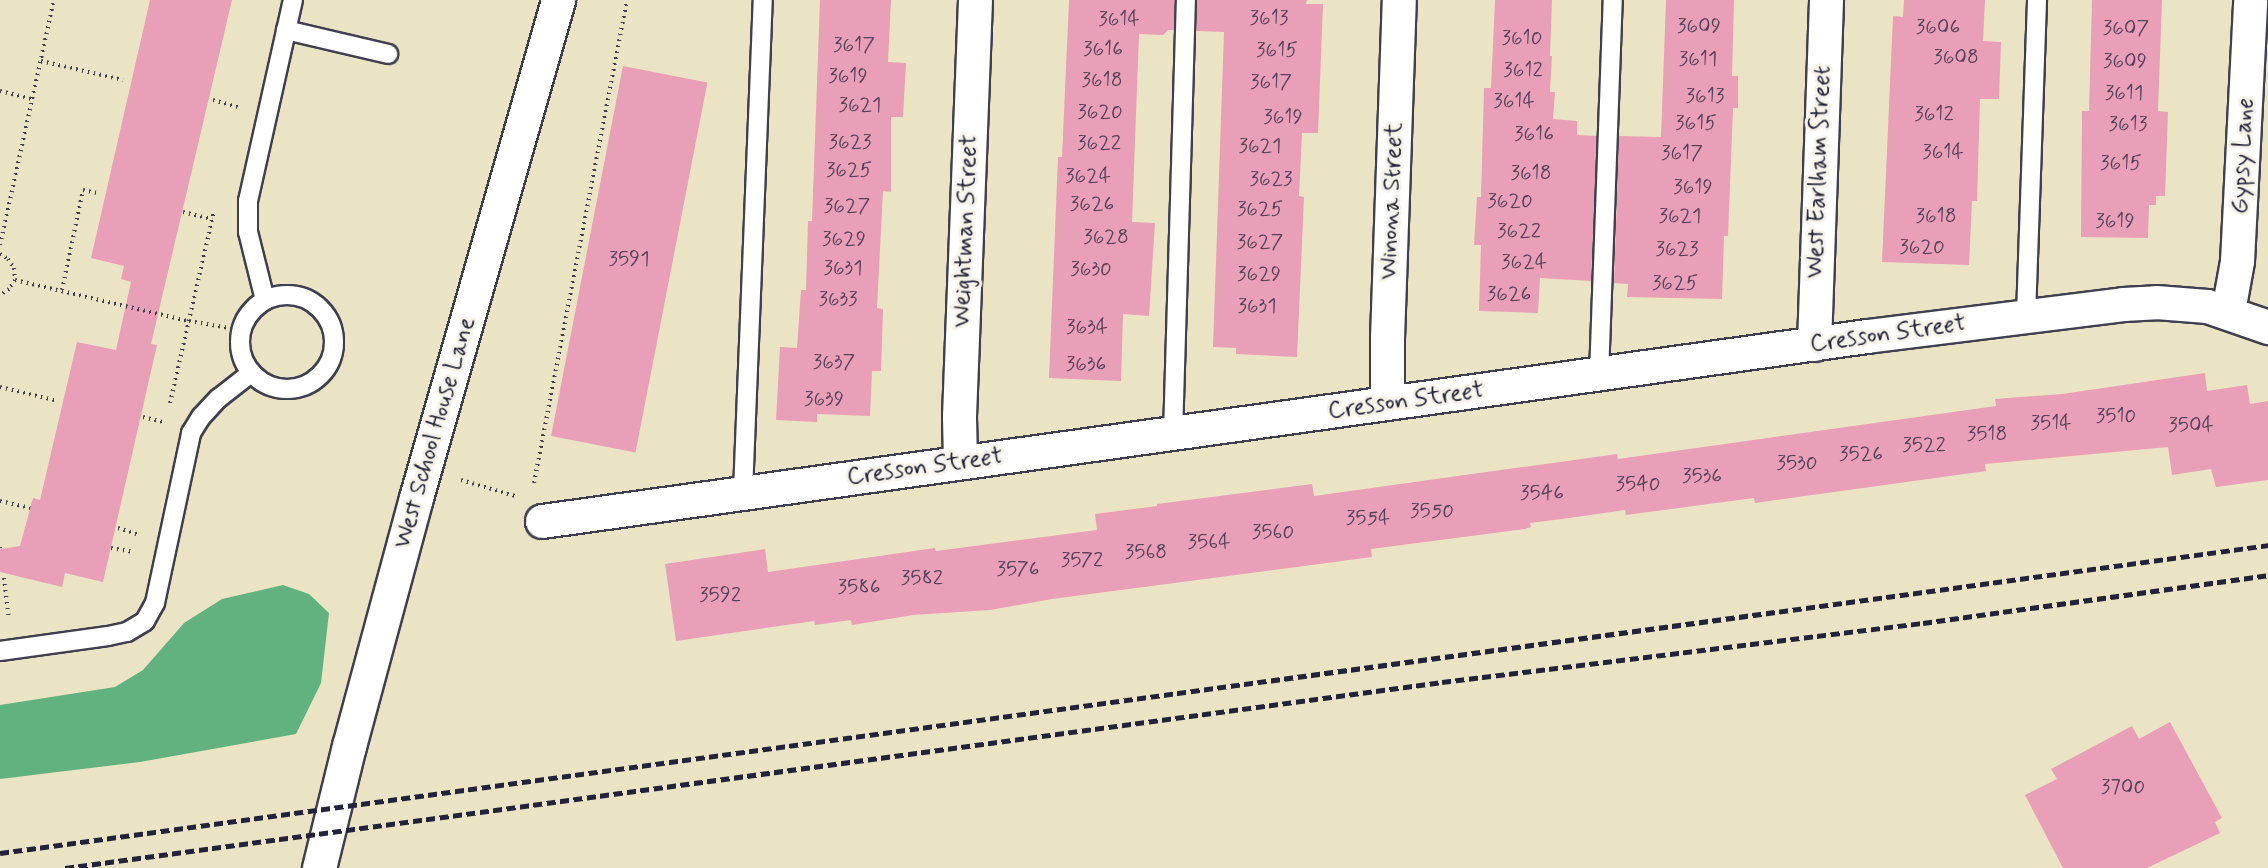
<!DOCTYPE html>
<style>
body{margin:0}
#map{position:relative;width:2268px;height:868px;overflow:hidden;background:#ebe4c4;font-family:Mynerve,sans-serif}
div>[style]{position:absolute}
[style*='--x']{left:calc(var(--x)*1px);top:calc(var(--y)*1px);width:calc(var(--w)*1px);rotate:calc(var(--a)*1deg)}
.forest>*{inset:0;background:#61b27e}
.building>*{inset:0;background:#e99fb7;transform-origin:0 0}
.path>*{height:4px;margin-top:-2px;transform-origin:0;background:repeating-linear-gradient(90deg,#403f50 0 1.5px,transparent 0 6px)}
.roads{filter:drop-shadow(2px 0 #403f50) drop-shadow(-2px 0 #403f50) drop-shadow(0 2px #403f50) drop-shadow(0 -2px #403f50)}
.lane>*{height:18px;margin:-9px;padding:0 9px;transform-origin:9px;border-radius:9px;background:#fff}
.lane>.ring{margin:-9px;padding:0;box-sizing:content-box;background:none;border:18px solid #fff;border-radius:50%}
.street>*{height:33px;margin:-16.5px;padding:0 16.5px;transform-origin:16.5px;border-radius:16.5px;background:#fff}
.rail>*{height:4.5px;margin-top:-2.25px;transform-origin:0;background:repeating-linear-gradient(90deg,#22223b 0 9px,transparent 0 13.5px)}
span{translate:-50% -50%;white-space:nowrap;text-align:center;line-height:1.15;-webkit-text-stroke:6px #f7f3e8;paint-order:stroke}
.number-label{font-size:21px;color:#54415a}
.number-label span{-webkit-text-stroke-width:0}
.street-label{font-size:24px;color:#22223b}
</style>
<div id="map">
<div class="forest">
<i style="clip-path:polygon(283px 585px,309px 594px,329px 613px,321px 683px,296px 734px,140px 762px,0 779px,0 705px,115px 687px,143px 670px,184px 623px,222px 599px)"></i>
</div>
<div class="building">
<i style="clip-path:polygon(150px 0,232px 0,151px 344px,157px 345px,103px 582px,65px 573px,62px 587px,0 572px,0 549px,20px 546px,33px 498px,40px 500px,77px 342px,116px 350px,131px 282px,121px 279px,124px 266px,91px 258px)"></i>
<i style="clip-path:polygon(820px 0,891px 0,888px 62px,906px 63px,903px 117px,891px 117px,891px 192px,883px 191px,877px 308px,883px 309px,881px 371px,872px 371px,870px 416px,817px 414px,817px 422px,776px 420px,780px 347px,797px 348px,801px 290px,806px 290px,808px 221px,812px 221px)"></i>
<i style="clip-path:polygon(1069px 0,1175px 0,1174px 30px,1168px 30px,1163px 35px,1139px 34px,1132px 222px,1155px 223px,1149px 316px,1123px 314px,1121px 381px,1049px 378px,1058px 157px,1062px 157px)"></i>
<i style="clip-path:polygon(1197px 0,1307px 0,1306px 4px,1323px 4px,1318px 133px,1302px 133px,1299px 196px,1304px 197px,1297px 357px,1236px 354px,1236px 348px,1213px 347px,1224px 32px,1196px 31px)"></i>
<i style="clip-path:polygon(1495px 0,1552px 0,1550px 56px,1552px 56px,1550px 92px,1555px 92px,1553px 119px,1577px 121px,1577px 135px,1597px 136px,1591px 281px,1540px 278px,1538px 313px,1479px 311px,1481px 245px,1474px 245px,1477px 197px,1481px 197px,1484px 88px,1491px 88px)"></i>
<i style="clip-path:polygon(1666px 0,1734px 0,1732px 76px,1738px 76px,1738px 108px,1733px 108px,1728px 236px,1724px 236px,1722px 299px,1627px 297px,1628px 284px,1614px 283px,1619px 136px,1661px 137px)"></i>
<i style="clip-path:polygon(1904px 0,1985px 0,1983px 41px,2001px 42px,1999px 99px,1980px 99px,1977px 201px,1972px 201px,1969px 265px,1882px 262px,1893px 16px,1903px 17px)"></i>
<i style="clip-path:polygon(2092px 0,2162px 0,2158px 111px,2168px 112px,2165px 196px,2156px 196px,2156px 205px,2149px 205px,2148px 238px,2081px 237px,2082px 111px,2089px 111px)"></i>
<i style="left:623px;top:66px;width:86px;height:377px;rotate:11deg"></i>
<i style="clip-path:polygon(2205px 373px,2207px 391px,2247px 385px,2250px 404px,2268px 401px,2268px 480px,2216px 487px,2211px 469px,2172px 475px,2168px 447px,1985px 464px,1986px 471px,1755px 503px,1754px 498px,1626px 515px,1625px 510px,1562px 519px,1530px 523px,1531px 527px,1525px 529px,1371px 549px,1372px 557px,1052px 599px,990px 610px,913px 615px,852px 625px,851px 620px,815px 625px,814px 621px,676px 641px,665px 564px,765px 549px,768px 572px,935px 548px,936px 551px,1097px 530px,1095px 514px,1157px 506px,1157px 504px,1312px 484px,1314px 496px,1617px 454px,1618px 459px,1996px 406px,1995px 399px,2062px 394px)"></i>
<i style="clip-path:polygon(2170px 722px,2222px 818px,2215px 822px,2220px 833px,2147px 868px,2063px 868px,2025px 795px,2057px 779px,2051px 769px,2132px 726px,2139px 739px)"></i>
</div>
<div class="path">
<i style="--x:41;--y:61;--w:84;--a:13"></i>
<i style="--x:0;--y:91;--w:34;--a:14"></i>
<i style="--x:213;--y:100;--w:26;--a:16"></i>
<i style="--x:183;--y:212;--w:30;--a:14"></i>
<i style="--x:0;--y:245;--w:251;--a:-77.6"></i>
<i style="--x:0;--y:254;--w:9;--a:32"></i>
<i style="--x:8;--y:259;--w:11;--a:56"></i>
<i style="--x:14;--y:268;--w:12;--a:85"></i>
<i style="--x:15;--y:280;--w:11;--a:124"></i>
<i style="--x:9;--y:289;--w:11;--a:146"></i>
<i style="--x:15;--y:280;--w:179;--a:13.3"></i>
<i style="--x:189;--y:321;--w:53;--a:9.8"></i>
<i style="--x:62;--y:290;--w:102;--a:-78.1"></i>
<i style="--x:83;--y:190;--w:14;--a:12"></i>
<i style="--x:0;--y:387;--w:56;--a:13.5"></i>
<i style="--x:170;--y:403;--w:197;--a:-77.1"></i>
<i style="--x:143;--y:417;--w:21;--a:14"></i>
<i style="--x:461;--y:480;--w:56;--a:16.5"></i>
<i style="--x:534;--y:483;--w:492;--a:-79.1"></i>
<i style="--x:0;--y:501;--w:31;--a:13"></i>
<i style="--x:118;--y:528;--w:20;--a:18"></i>
<i style="--x:0;--y:547;--w:2;--a:90"></i>
<i style="--x:111;--y:548;--w:23;--a:10"></i>
<i style="--x:4;--y:578;--w:42;--a:83.2"></i>
</div>
<div class="roads">
<div class="lane">
<i style="--x:286;--y:30;--w:105;--a:13.2"></i>
<i class="ring" style="left:240px;top:295px;width:76px;height:76px"></i>
<i style="--x:265;--y:300;--w:70;--a:-104"></i>
<i style="--x:248;--y:232;--w:31;--a:-90"></i>
<i style="--x:248;--y:201;--w:206;--a:-77.4"></i>
<i style="--x:2026;--y:316;--w:316;--a:-88"></i>
<i style="--x:1599;--y:375;--w:375;--a:-87.9"></i>
<i style="--x:1173;--y:435;--w:435;--a:-88.3"></i>
<i style="--x:743;--y:492;--w:492;--a:-87.7"></i>
<i style="--x:0;--y:651;--w:109;--a:-7.9"></i>
<i style="--x:108;--y:636;--w:19;--a:-12"></i>
<i style="--x:127;--y:632;--w:21;--a:-31"></i>
<i style="--x:145;--y:621;--w:21;--a:-61"></i>
<i style="--x:155;--y:603;--w:174;--a:-78"></i>
<i style="--x:191;--y:433;--w:19;--a:-58"></i>
<i style="--x:201;--y:417;--w:26;--a:-47"></i>
<i style="--x:219;--y:398;--w:41;--a:-38"></i>
</div>
<div class="street">
<i style="--x:2228;--y:311;--w:51;--a:-79.8"></i>
<i style="--x:2237;--y:261;--w:261;--a:-87.1"></i>
<i style="--x:1814;--y:344;--w:344;--a:-88"></i>
<i style="--x:1387;--y:402;--w:64;--a:-90"></i>
<i style="--x:1387;--y:338;--w:338;--a:-88"></i>
<i style="--x:960;--y:461;--w:45;--a:-91.3"></i>
<i style="--x:959;--y:416;--w:416;--a:-87.8"></i>
<i style="--x:542;--y:521;--w:1338;--a:-7.95"></i>
<i style="--x:1867;--y:336;--w:258;--a:-7.1"></i>
<i style="--x:2123;--y:304;--w:33;--a:-3"></i>
<i style="--x:2156;--y:302;--w:51;--a:4.5"></i>
<i style="--x:2207;--y:306;--w:65;--a:19"></i>
<i style="--x:319;--y:868;--w:126;--a:-76.2"></i>
<i style="--x:349;--y:746;--w:257;--a:-74.9"></i>
<i style="--x:416;--y:498;--w:518;--a:-74.08"></i>
</div>
</div>
<div class="rail">
<i style="--x:0;--y:853;--w:2289;--a:-7.73"></i>
<i style="--x:65;--y:868;--w:1390;--a:-7.69"></i>
<i style="--x:1442;--y:682;--w:485;--a:-7"></i>
<i style="--x:1923;--y:623;--w:348;--a:-7.9"></i>
</div>
<div class="number-label">
<span style="left:1269px;top:18px">3613</span>
<span style="left:1119px;top:19px">3614</span>
<span style="left:1699px;top:26px">3609</span>
<span style="left:1938px;top:27px">3606</span>
<span style="left:2126px;top:28px">3607</span>
<span style="left:1522px;top:38px">3610</span>
<span style="left:854px;top:45px">3617</span>
<span style="left:1103px;top:49px">3616</span>
<span style="left:1277px;top:50px">3615</span>
<span style="left:1956px;top:57px">3608</span>
<span style="left:1698px;top:59px">3611</span>
<span style="left:2125px;top:61px">3609</span>
<span style="left:1523px;top:70px">3612</span>
<span style="left:848px;top:76px">3619</span>
<span style="left:1102px;top:80px">3618</span>
<span style="left:1271px;top:82px">3617</span>
<span style="left:2124px;top:93px">3611</span>
<span style="left:1705px;top:96px">3613</span>
<span style="left:1514px;top:101px">3614</span>
<span style="left:860px;top:105px">3621</span>
<span style="left:1100px;top:112px">3620</span>
<span style="left:1934px;top:114px">3612</span>
<span style="left:1283px;top:117px">3619</span>
<span style="left:1696px;top:123px">3615</span>
<span style="left:2128px;top:124px">3613</span>
<span style="left:1534px;top:134px">3616</span>
<span style="left:850px;top:142px">3623</span>
<span style="left:1099px;top:143px">3622</span>
<span style="left:1260px;top:146px">3621</span>
<span style="left:1943px;top:152px">3614</span>
<span style="left:1682px;top:153px">3617</span>
<span style="left:2121px;top:163px">3615</span>
<span style="left:849px;top:170px">3625</span>
<span style="left:1531px;top:173px">3618</span>
<span style="left:1088px;top:176px">3624</span>
<span style="left:1271px;top:179px">3623</span>
<span style="left:1693px;top:187px">3619</span>
<span style="left:1510px;top:201px">3620</span>
<span style="left:1092px;top:204px">3626</span>
<span style="left:847px;top:206px">3627</span>
<span style="left:1260px;top:209px">3625</span>
<span style="left:1680px;top:216px">3621</span>
<span style="left:1936px;top:216px">3618</span>
<span style="left:2115px;top:221px">3619</span>
<span style="left:1519px;top:231px">3622</span>
<span style="left:1106px;top:237px">3628</span>
<span style="left:844px;top:239px">3629</span>
<span style="left:1260px;top:242px">3627</span>
<span style="left:1922px;top:247px">3620</span>
<span style="left:1677px;top:249px">3623</span>
<span style="left:629px;top:259px">3591</span>
<span style="left:1524px;top:262px">3624</span>
<span style="left:843px;top:268px">3631</span>
<span style="left:1091px;top:269px">3630</span>
<span style="left:1259px;top:274px">3629</span>
<span style="left:1675px;top:283px">3625</span>
<span style="left:1509px;top:294px">3626</span>
<span style="left:838px;top:299px">3633</span>
<span style="left:1257px;top:306px">3631</span>
<span style="left:1087px;top:327px">3634</span>
<span style="left:834px;top:362px">3637</span>
<span style="left:1086px;top:364px">3636</span>
<span style="left:824px;top:399px">3639</span>
<span style="left:2116px;top:416px">3510</span>
<span style="left:2051px;top:423px">3514</span>
<span style="left:2191px;top:425px">3504</span>
<span style="left:1987px;top:434px">3518</span>
<span style="left:1924px;top:445px">3522</span>
<span style="left:1861px;top:454px">3526</span>
<span style="left:1797px;top:463px">3530</span>
<span style="left:1702px;top:476px">3536</span>
<span style="left:1638px;top:484px">3540</span>
<span style="left:1542px;top:493px">3546</span>
<span style="left:1432px;top:511px">3550</span>
<span style="left:1368px;top:518px">3554</span>
<span style="left:1273px;top:532px">3560</span>
<span style="left:1209px;top:542px">3564</span>
<span style="left:1146px;top:552px">3568</span>
<span style="left:1082px;top:560px">3572</span>
<span style="left:1018px;top:569px">3576</span>
<span style="left:922px;top:578px">3582</span>
<span style="left:859px;top:587px">3586</span>
<span style="left:720px;top:595px">3592</span>
<span style="left:2123px;top:787px">3700</span>
</div>
<div class="street-label">
<span style="left:2243px;top:156px;rotate:-87deg">Gypsy Lane</span>
<span style="left:1819px;top:172px;rotate:-88deg">West Earlham Street</span>
<span style="left:1392px;top:201px;rotate:-88deg">Winona Street</span>
<span style="left:966px;top:231px;rotate:-88deg">Weightman Street</span>
<span style="left:1888px;top:334px;rotate:-8deg">Cresson Street</span>
<span style="left:1406px;top:401px;rotate:-8deg">Cresson Street</span>
<span style="left:435px;top:433px;rotate:-74deg">West School House Lane</span>
<span style="left:925px;top:467px;rotate:-8deg">Cresson Street</span>
</div>
</div>
